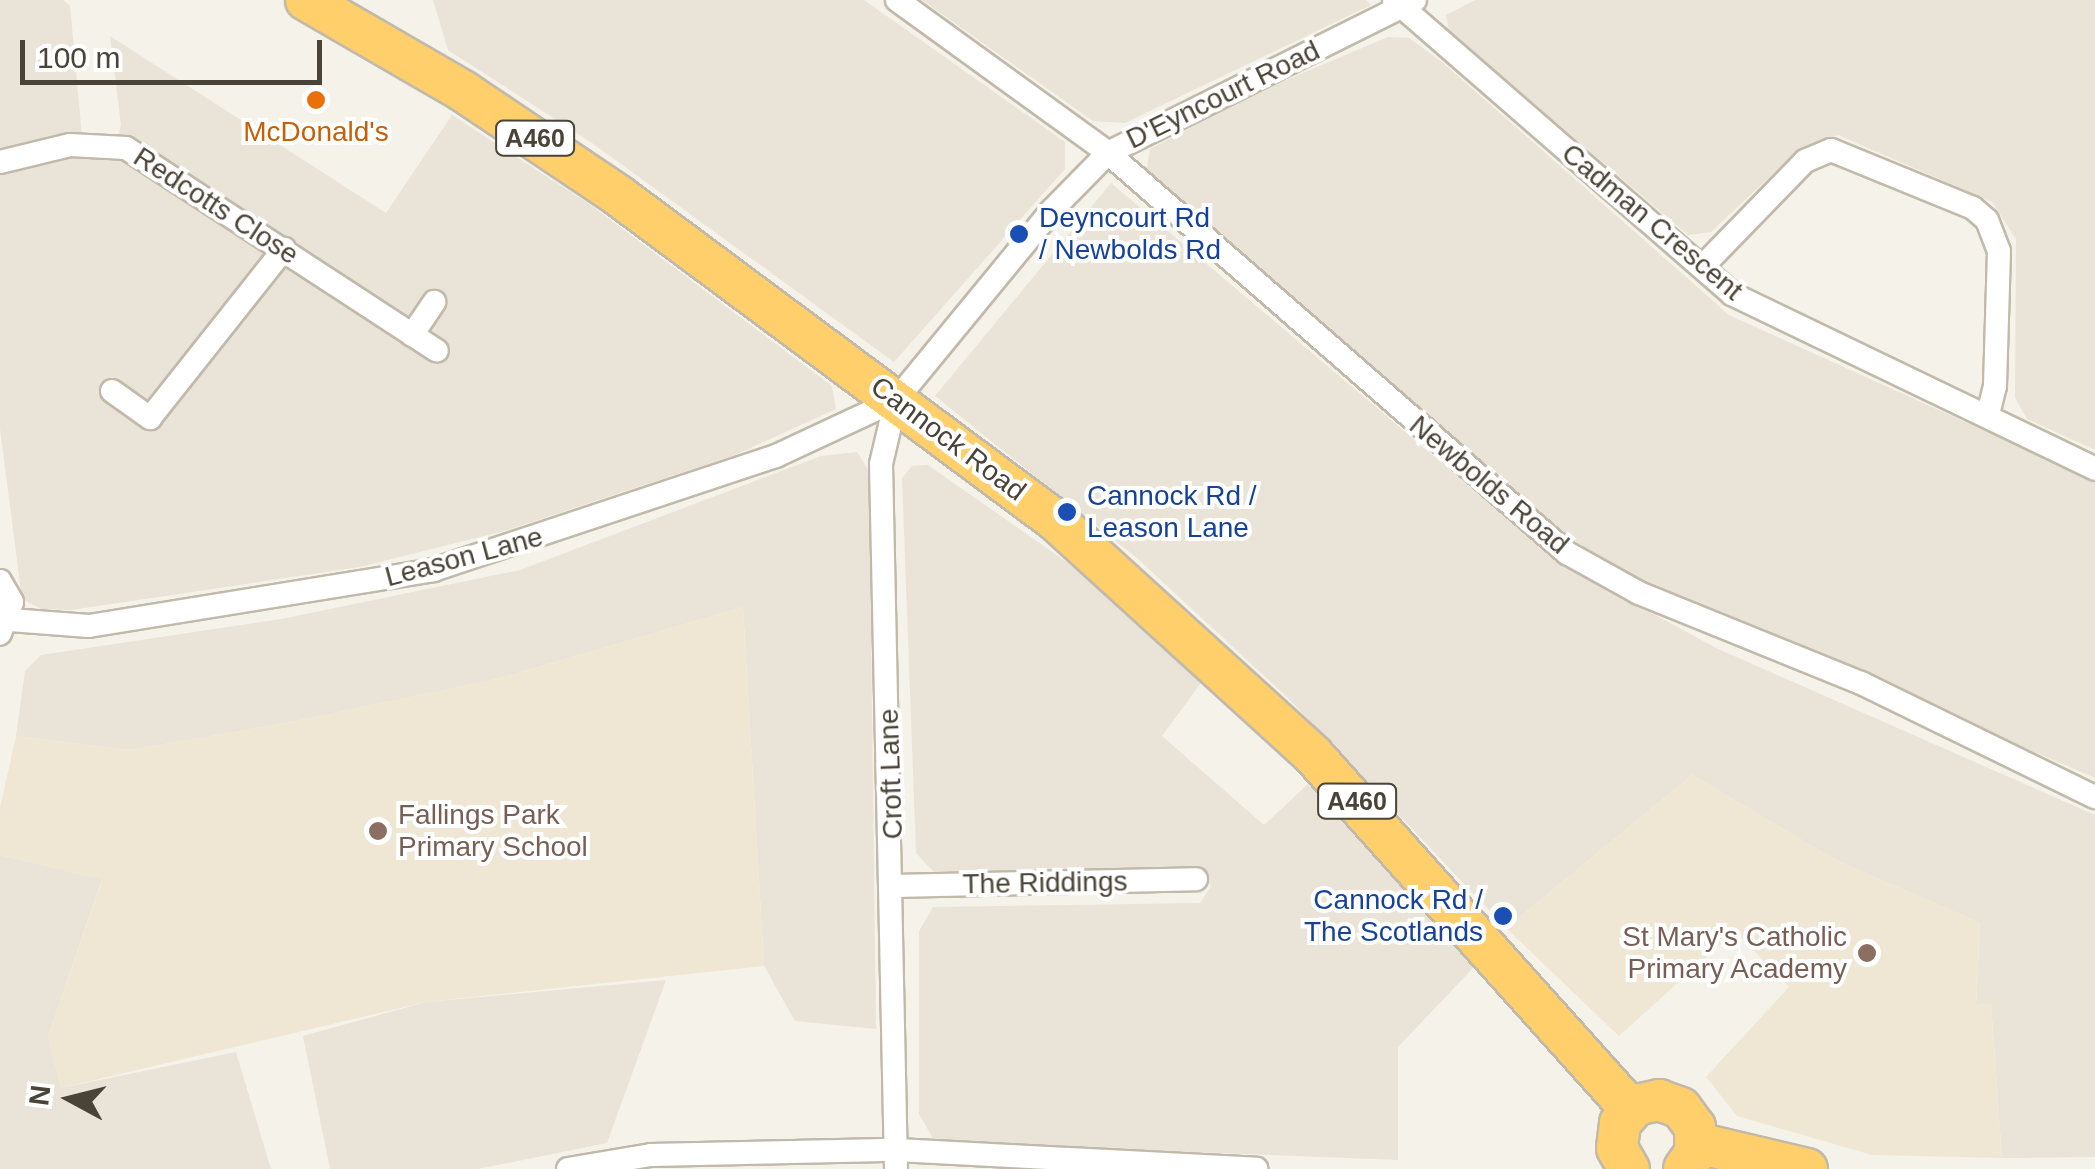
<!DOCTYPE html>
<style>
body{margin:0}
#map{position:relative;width:2095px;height:1169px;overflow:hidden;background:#f5f2e9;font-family:Helvetica,sans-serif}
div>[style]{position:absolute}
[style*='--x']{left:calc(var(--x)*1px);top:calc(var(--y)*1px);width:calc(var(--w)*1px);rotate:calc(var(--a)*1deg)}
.residential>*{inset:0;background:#e9e4d7}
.education>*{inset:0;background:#efe7d3}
.roads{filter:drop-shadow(2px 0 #c1baab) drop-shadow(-2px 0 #c1baab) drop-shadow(0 2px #c1baab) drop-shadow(0 -2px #c1baab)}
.street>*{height:22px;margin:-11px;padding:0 11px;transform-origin:11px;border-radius:11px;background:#fff}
.highway>*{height:40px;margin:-20px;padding:0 20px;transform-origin:20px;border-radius:20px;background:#ffcf6b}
.dots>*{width:28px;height:28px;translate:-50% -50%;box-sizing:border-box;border:5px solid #fff;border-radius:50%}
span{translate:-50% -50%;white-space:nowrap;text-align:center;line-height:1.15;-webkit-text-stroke:8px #fff;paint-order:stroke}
.shield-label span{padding:2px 8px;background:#fff;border:2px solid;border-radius:8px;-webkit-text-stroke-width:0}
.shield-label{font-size:25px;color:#4a4337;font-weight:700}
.street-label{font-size:28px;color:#4a4337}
.food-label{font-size:28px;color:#c56008}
.transit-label{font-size:28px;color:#164399}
.left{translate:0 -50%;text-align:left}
.right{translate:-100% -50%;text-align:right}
.education-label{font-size:28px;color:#785e54}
.north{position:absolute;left:20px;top:1049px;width:100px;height:100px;-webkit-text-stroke:8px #fff;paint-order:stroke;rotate:277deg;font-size:28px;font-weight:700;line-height:40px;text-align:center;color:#4a4337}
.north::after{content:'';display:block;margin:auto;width:35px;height:45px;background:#4a4337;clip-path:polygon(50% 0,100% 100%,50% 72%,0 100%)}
.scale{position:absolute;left:20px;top:40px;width:302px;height:45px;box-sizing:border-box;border:5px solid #4a4337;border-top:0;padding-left:12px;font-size:30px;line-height:35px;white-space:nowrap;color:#4a4337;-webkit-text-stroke:8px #fff;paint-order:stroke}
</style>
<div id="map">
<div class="residential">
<i style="clip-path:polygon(0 0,63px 0,70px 6px,84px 158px,113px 161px,121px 125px,110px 36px,386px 213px,452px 115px,592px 206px,832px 386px,836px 409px,735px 455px,504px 531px,360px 567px,71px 610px,41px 609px,22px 599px,0 429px)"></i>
<i style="clip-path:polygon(433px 0,864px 0,1065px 142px,1065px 169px,894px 362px,592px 143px,448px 50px)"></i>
<i style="clip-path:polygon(922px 0,1366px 0,1371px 5px,1125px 123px,1093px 121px)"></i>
<i style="clip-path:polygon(1475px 0,2095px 0,2095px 450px,2027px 419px,2015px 398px,2016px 239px,1992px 202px,1838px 135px,1799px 149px,1711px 232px,1688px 235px,1449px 31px,1446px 15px)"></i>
<i style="clip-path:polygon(1388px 37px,1409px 38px,1442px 62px,1729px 315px,2095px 481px,2095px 778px,1641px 583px,1573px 540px,1146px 171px,1150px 149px,1249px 96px)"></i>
<i style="clip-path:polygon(1111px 183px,1560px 563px,1716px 648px,2095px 815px,2095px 1157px,2002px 1158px,1991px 1004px,1976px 1005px,1980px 923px,1836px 860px,1692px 775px,1506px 928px,1287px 697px,1138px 559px,935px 396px)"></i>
<i style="clip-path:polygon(857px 452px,869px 471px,876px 1029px,795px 1021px,764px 966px,743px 607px,497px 679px,286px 723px,130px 750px,16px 736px,25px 671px,41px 655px,281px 619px,520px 570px,821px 456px)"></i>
<i style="clip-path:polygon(928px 465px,1088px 577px,1203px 680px,1162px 736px,1264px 825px,1308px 784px,1474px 967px,1398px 1047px,1398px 1160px,935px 1142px,919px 1114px,919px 931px,933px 907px,1200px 903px,1211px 886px,1202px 872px,935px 873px,916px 853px,902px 478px,912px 466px)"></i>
<i style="clip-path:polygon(0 855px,102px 879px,48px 1037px,61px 1088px,236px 1052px,271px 1169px,0 1169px)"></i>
<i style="clip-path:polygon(666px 980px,607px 1143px,478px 1169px,330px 1169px,303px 1036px,426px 1002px)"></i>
</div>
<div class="education">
<i style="clip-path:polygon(743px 607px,764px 966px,426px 1002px,61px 1088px,48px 1037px,102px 880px,0 855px,0 808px,16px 736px,130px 750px,286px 723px,497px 679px)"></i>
<i style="clip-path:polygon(1692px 775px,1836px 860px,1980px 923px,1976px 1005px,1991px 1004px,2002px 1158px,1872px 1155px,1737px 1116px,1706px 1077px,1789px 987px,1735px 931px,1619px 1036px,1506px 928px)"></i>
</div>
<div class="roads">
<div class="street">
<i style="--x:897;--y:0;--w:261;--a:35.9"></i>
<i style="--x:1108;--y:153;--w:609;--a:41.07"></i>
<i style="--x:1567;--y:553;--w:82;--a:29.1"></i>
<i style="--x:1639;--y:593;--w:240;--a:22.1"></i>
<i style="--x:1861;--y:683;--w:260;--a:26"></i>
<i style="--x:1394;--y:0;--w:448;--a:41"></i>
<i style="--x:1732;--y:294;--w:403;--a:25.7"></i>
<i style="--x:0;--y:162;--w:72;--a:-13.7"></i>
<i style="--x:70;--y:145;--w:56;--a:3.1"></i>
<i style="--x:126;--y:148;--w:371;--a:33.1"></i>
<i style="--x:1702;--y:267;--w:148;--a:-45.8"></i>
<i style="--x:1805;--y:161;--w:28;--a:-23"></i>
<i style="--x:1831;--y:150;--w:153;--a:22.2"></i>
<i style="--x:1973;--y:208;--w:18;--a:41"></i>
<i style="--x:1987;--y:220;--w:33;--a:69"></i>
<i style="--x:1999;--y:251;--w:135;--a:91.7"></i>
<i style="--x:1995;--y:386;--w:30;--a:104"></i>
<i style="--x:412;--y:335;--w:40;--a:-56"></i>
<i style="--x:112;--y:391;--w:47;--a:35.4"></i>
<i style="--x:150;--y:418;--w:216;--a:-51.6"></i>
<i style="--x:896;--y:400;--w:66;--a:103.2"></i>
<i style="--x:881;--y:464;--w:705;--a:88.78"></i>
<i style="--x:0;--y:581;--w:24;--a:60"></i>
<i style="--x:12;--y:602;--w:34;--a:111"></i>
<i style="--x:10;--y:620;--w:79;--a:4.3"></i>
<i style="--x:89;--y:626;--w:349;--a:-9.2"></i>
<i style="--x:433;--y:570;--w:361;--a:-18.4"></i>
<i style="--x:776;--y:456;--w:132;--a:-25"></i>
<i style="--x:896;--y:400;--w:244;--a:-50.6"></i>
<i style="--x:1051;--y:211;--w:81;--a:-45.5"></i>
<i style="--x:1108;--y:153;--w:343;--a:-26.5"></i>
<i style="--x:894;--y:886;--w:302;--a:-1.3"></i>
<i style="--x:568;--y:1169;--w:84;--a:-9.6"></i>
<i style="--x:651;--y:1155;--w:246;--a:-1.2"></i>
<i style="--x:897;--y:1150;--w:360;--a:3"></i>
</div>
<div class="highway">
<i style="--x:306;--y:0;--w:181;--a:30.1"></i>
<i style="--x:463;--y:91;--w:188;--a:33.9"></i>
<i style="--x:619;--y:196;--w:543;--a:36.62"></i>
<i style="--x:1055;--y:520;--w:349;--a:42.3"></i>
<i style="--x:1313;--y:755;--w:476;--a:48.1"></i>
<i style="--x:1697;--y:1143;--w:113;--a:13.3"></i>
<i style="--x:1629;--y:1169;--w:24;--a:-120"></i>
<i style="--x:1617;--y:1148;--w:25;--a:-83"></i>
<i style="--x:1620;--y:1123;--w:24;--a:-48"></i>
<i style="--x:1636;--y:1105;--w:24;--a:-12"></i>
<i style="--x:1659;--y:1100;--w:23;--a:20"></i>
<i style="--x:1681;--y:1108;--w:24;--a:54"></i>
<i style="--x:1695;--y:1127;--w:26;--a:90"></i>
<i style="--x:1695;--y:1153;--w:19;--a:125"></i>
</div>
</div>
<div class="dots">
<i style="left:316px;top:100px;background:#e8710a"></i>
<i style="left:1019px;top:234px;background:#1a4fb4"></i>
<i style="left:1067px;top:512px;background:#1a4fb4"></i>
<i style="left:378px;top:831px;background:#8d6e63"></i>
<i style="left:1503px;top:916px;background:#1a4fb4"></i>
<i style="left:1867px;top:953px;background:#8d6e63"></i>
</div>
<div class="shield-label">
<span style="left:535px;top:138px">A460</span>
<span style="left:1357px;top:801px">A460</span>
</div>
<div class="street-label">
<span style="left:1223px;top:95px;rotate:-26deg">D'Eyncourt Road</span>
<span style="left:216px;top:206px;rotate:33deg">Redcotts Close</span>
<span style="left:1652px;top:222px;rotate:40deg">Cadman Crescent</span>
<span style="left:948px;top:439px;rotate:37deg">Cannock Road</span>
<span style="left:1489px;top:485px;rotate:40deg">Newbolds Road</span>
<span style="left:464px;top:557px;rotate:-15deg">Leason Lane</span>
<span style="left:891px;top:774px;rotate:-92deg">Croft Lane</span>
<span style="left:1045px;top:883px;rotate:-1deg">The Riddings</span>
</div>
<div class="food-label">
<span style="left:316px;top:132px">McDonald's</span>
</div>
<div class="transit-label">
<span class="left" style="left:1039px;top:234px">Deyncourt Rd<br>/ Newbolds Rd</span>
<span class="left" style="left:1087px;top:512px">Cannock Rd /<br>Leason Lane</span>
<span class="right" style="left:1483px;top:916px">Cannock Rd /<br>The Scotlands</span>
</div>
<div class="education-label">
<span class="left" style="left:398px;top:831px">Fallings Park<br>Primary School</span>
<span class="right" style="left:1847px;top:953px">St Mary's Catholic<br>Primary Academy</span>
</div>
<div class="north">N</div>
<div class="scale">100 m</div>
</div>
